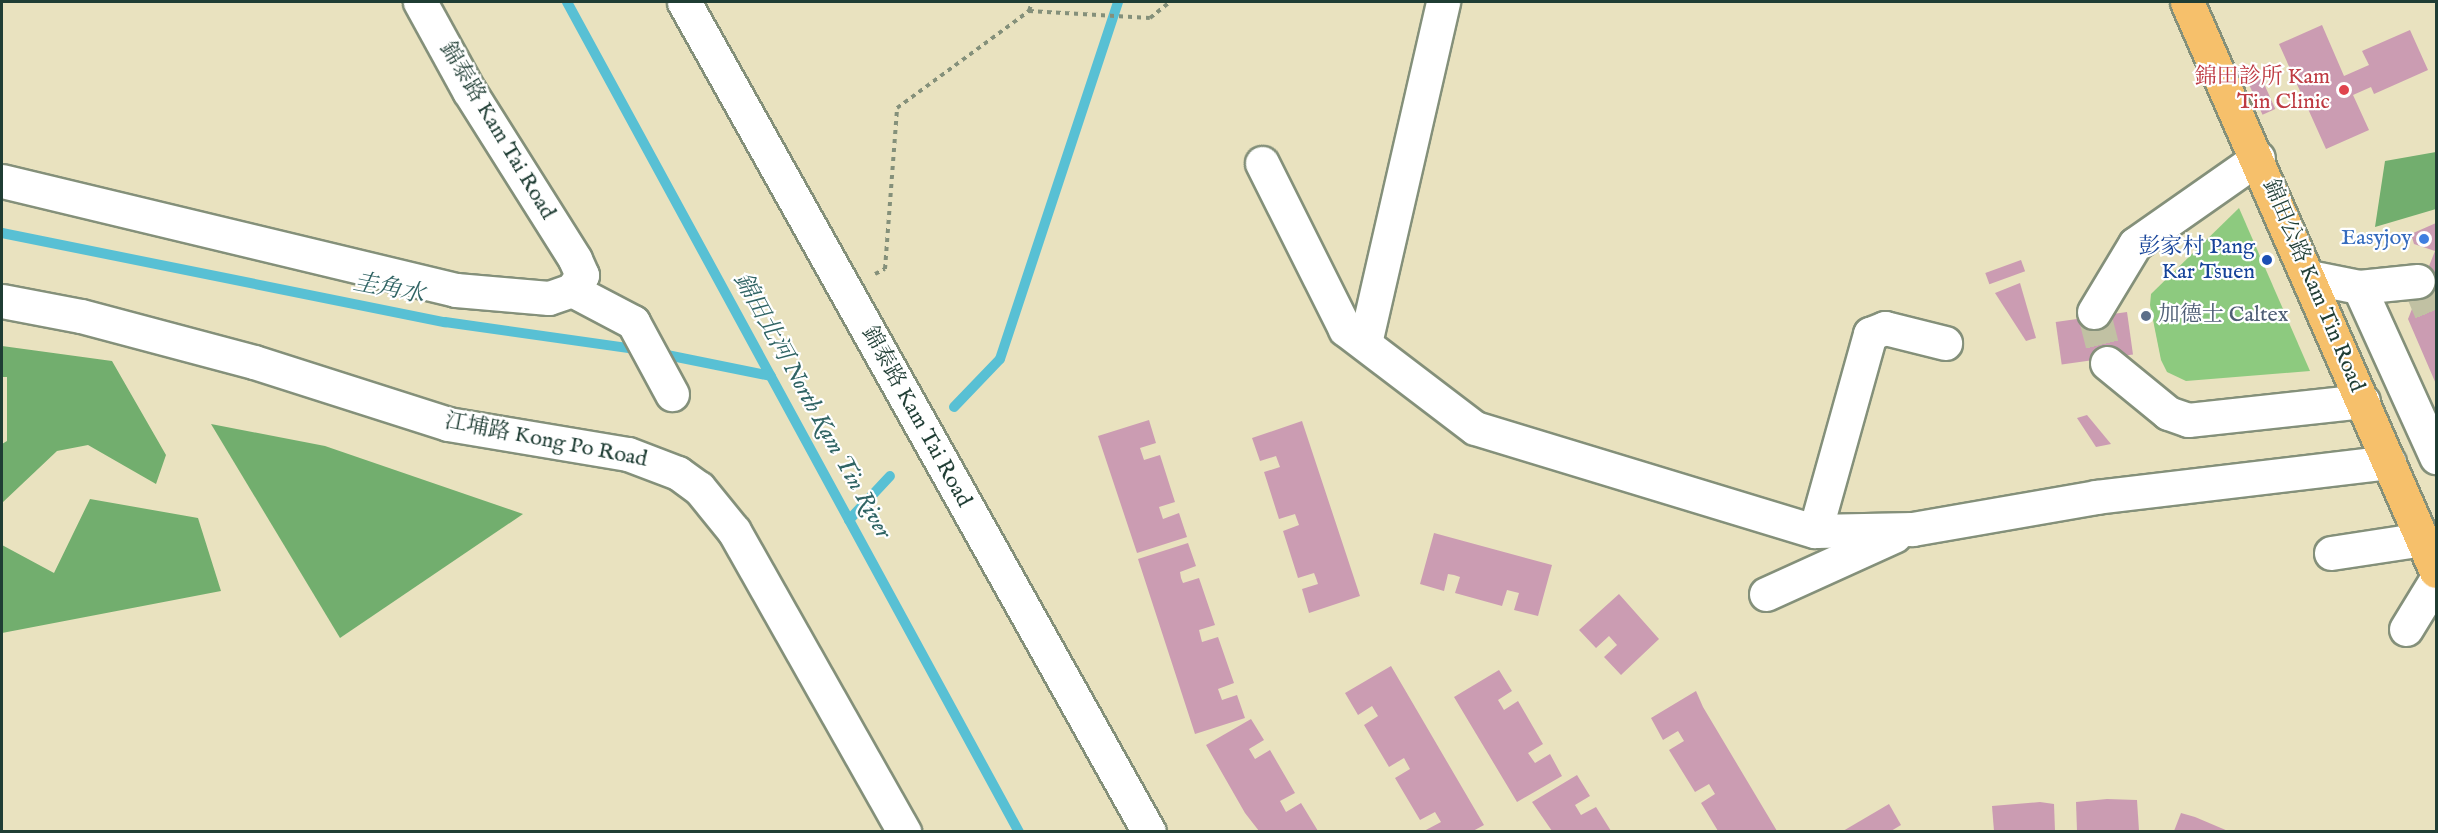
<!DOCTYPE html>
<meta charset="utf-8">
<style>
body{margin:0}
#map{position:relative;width:2438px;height:833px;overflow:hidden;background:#e9e2bf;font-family:"IM FELL English","Noto Serif TC",serif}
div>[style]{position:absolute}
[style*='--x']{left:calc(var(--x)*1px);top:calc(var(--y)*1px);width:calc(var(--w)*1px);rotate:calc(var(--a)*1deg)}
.green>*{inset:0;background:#8dca7f}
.forest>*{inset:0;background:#72ae6e}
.stream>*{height:10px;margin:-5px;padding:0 5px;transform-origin:5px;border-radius:5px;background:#58c0d4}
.building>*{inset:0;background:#cb9cb2;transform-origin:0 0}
.minor-tunnel>*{height:33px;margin-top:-16.5px;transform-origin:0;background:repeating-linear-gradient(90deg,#c1c1a3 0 33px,transparent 0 49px)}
.path>*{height:4px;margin-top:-2px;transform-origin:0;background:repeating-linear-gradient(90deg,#84907a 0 4.5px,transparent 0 9px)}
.roads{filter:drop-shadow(2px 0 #84907a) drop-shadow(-2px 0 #84907a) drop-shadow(0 2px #84907a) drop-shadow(0 -2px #84907a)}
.minor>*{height:33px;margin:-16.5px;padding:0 16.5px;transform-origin:16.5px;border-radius:16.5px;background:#fff}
.major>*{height:33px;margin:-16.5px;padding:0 16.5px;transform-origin:16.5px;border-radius:16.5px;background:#f6c06b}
.dots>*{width:16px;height:16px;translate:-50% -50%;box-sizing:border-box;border:3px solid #fff;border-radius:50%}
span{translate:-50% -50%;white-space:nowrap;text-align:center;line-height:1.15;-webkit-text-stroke:4.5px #fff;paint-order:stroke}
.health-label{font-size:22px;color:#be3a42}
.right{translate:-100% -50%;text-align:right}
.street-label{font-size:22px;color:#1f3d34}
.shop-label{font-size:22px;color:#366cbe}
.transit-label{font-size:22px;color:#164399}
.service-label{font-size:22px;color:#4e5e75}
.left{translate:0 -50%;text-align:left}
.water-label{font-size:24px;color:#306464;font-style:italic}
.frame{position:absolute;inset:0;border:3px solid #1f3d34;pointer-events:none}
</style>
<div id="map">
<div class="green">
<i style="clip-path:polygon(2239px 208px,2310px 371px,2186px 381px,2167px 372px,2161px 360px,2150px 305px,2151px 294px)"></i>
</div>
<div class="forest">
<i style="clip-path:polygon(2436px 152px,2436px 209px,2375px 227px,2385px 161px)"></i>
<i style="clip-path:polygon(2px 346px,112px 361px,166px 455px,156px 484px,88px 445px,57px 451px,2px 503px,2px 444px,7px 441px,7px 377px,2px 377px)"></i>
<i style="clip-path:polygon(211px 424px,325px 446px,523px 514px,340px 638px)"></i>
<i style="clip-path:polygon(90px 499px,198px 518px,221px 591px,2px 633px,2px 545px,54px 573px)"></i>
</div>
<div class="stream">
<i style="--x:567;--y:2;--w:945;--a:61.43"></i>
<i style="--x:2;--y:233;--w:452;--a:11.4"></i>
<i style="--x:445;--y:322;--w:198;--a:8.1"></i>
<i style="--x:657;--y:353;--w:116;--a:11.4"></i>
<i style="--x:954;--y:407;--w:66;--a:-46.2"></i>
<i style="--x:1000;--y:359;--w:376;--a:-71.7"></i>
<i style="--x:849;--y:520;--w:60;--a:-47"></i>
</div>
<div class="building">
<i style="clip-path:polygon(2322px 25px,2344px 76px,2369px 65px,2362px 51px,2410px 30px,2428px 70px,2374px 94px,2371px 87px,2353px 95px,2369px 130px,2326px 149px,2279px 44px)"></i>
<i style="left:2257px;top:68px;width:45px;height:14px;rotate:66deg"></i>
<i style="clip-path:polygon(2436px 223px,2436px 384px,2408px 319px,2435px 251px,2414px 244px,2411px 234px)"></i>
<i style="left:2021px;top:260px;width:12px;height:38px;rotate:70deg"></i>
<i style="clip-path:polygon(2020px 283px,2036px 338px,2026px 341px,1995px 293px)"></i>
<i style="left:2127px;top:312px;width:43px;height:72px;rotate:82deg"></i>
<i style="clip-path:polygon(2087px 415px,2111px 444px,2096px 447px,2077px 418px)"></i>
<i style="clip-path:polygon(1149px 420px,1156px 443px,1140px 448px,1144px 460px,1160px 455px,1175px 502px,1159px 507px,1163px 519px,1179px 513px,1187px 537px,1137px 553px,1098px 436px)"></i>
<i style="clip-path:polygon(1302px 421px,1360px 596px,1309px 613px,1302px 589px,1318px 584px,1316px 578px,1314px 573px,1298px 578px,1283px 531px,1299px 525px,1295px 514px,1279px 519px,1264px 472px,1280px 467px,1276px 456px,1260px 461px,1252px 438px)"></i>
<i style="clip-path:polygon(1434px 533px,1552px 565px,1538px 616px,1514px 610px,1519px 593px,1507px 590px,1502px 606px,1455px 593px,1460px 577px,1454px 575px,1448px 574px,1444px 591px,1420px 584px)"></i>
<i style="clip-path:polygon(1188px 543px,1196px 566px,1180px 572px,1181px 578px,1183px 583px,1199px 578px,1215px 625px,1199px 630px,1202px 642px,1218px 637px,1234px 683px,1218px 689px,1222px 700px,1237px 695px,1245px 718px,1195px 734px,1138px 559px)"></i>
<i style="clip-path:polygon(1619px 594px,1659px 639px,1621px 675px,1604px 657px,1617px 645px,1609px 636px,1596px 648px,1579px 630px)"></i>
<i style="clip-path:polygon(1391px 666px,1484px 825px,1473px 831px,1424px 831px,1441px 822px,1435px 812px,1420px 820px,1395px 778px,1410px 769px,1404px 758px,1389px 767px,1364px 725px,1378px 716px,1372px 706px,1358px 715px,1345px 693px)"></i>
<i style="clip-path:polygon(1499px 670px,1512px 691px,1498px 700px,1504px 710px,1518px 701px,1543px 744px,1528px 753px,1535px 763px,1550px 754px,1562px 776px,1517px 802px,1454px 697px)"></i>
<i style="clip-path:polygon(1696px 691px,1703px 707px,1777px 831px,1718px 831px,1701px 803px,1715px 794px,1709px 784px,1695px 792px,1669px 750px,1684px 741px,1678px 731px,1663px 740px,1651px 718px)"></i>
<i style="clip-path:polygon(1251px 719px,1264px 740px,1249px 749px,1255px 759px,1270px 750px,1295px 793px,1280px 801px,1286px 812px,1301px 803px,1318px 831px,1259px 831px,1245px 813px,1206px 745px)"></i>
<i style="clip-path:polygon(1577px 775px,1590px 796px,1575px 805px,1581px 815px,1596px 807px,1611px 831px,1552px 831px,1532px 802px)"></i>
<i style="clip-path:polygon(2107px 799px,2137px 800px,2139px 831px,2077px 831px,2076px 802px)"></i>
<i style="clip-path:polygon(2040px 802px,2054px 804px,2055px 831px,1994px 831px,1992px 806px)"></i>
<i style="clip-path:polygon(1889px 804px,1901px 825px,1891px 831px,1843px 831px)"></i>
<i style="clip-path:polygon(2181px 813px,2195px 817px,2228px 831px,2174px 831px)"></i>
</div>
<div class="minor-tunnel">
<i style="--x:2418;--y:281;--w:47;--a:67.3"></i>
<i style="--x:2094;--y:312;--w:53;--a:75.7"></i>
</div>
<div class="path">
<i style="--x:1029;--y:11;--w:121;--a:3.3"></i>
<i style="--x:1150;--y:18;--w:26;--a:-39"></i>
<i style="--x:875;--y:274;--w:11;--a:-27"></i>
<i style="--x:885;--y:269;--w:161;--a:-85.7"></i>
<i style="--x:897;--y:108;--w:164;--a:-36.3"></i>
<i style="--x:1029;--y:11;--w:9;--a:-72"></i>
</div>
<div class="roads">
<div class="minor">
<i style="--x:684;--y:2;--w:951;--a:60.74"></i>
<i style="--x:1262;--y:163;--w:186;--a:63.4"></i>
<i style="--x:1345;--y:329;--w:163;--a:37.3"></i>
<i style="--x:1475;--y:428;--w:355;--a:16.9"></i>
<i style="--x:1815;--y:531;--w:98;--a:-1.2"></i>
<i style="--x:1913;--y:529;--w:186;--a:-9.9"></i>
<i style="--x:2096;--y:497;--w:295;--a:-6.8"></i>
<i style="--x:2;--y:181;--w:467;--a:13.5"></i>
<i style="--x:456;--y:290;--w:93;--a:4.9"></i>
<i style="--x:549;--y:298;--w:24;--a:-19"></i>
<i style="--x:572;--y:290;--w:18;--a:-56"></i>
<i style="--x:582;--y:275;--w:17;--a:-114"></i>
<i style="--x:575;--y:259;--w:199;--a:-122.2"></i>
<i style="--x:469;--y:91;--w:102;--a:-118.8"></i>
<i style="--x:2309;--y:277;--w:51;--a:11.3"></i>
<i style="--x:2359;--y:287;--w:187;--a:65.6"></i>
<i style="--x:2359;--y:287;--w:59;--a:-5.8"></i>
<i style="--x:572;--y:290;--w:69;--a:27.7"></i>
<i style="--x:633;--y:322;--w:82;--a:61.6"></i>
<i style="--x:2;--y:301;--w:80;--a:10.8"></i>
<i style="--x:81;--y:316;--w:179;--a:14.9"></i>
<i style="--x:254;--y:362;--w:204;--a:17.7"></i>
<i style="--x:448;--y:424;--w:182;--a:9.5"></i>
<i style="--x:628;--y:454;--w:53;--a:20.8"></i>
<i style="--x:678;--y:473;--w:26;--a:36"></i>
<i style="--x:699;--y:488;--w:55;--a:50.9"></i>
<i style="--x:734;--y:531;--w:346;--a:60.5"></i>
<i style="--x:2094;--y:312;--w:79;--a:-58.9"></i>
<i style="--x:2135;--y:244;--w:150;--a:-35"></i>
<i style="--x:1365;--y:343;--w:350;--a:-77.1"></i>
<i style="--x:2107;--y:363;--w:79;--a:39.3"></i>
<i style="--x:2168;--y:413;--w:21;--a:19"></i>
<i style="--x:2188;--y:420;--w:176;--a:-6.2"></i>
<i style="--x:1815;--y:531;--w:205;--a:-74.4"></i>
<i style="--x:1870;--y:334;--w:16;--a:-22"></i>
<i style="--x:1885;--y:328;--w:62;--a:14"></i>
<i style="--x:2331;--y:553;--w:92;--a:-8.7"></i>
<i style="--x:1766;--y:594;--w:141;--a:-24.4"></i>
<i style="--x:2406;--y:629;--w:57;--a:-58.5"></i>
</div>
<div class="major">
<i style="--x:2187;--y:2;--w:621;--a:66.37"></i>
</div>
</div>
<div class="dots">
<i style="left:2344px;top:90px;background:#e0444e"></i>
<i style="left:2424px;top:239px;background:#3f7fe0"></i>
<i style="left:2267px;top:260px;background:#1a4fb4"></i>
<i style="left:2146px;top:316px;background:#5c6f8a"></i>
</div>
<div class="health-label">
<span class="right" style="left:2330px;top:90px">錦田診所 Kam<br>Tin Clinic</span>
</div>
<div class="street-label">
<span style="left:497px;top:131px;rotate:59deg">錦泰路 Kam Tai Road</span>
<span style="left:2313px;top:286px;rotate:67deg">錦田公路 Kam Tin Road</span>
<span style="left:916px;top:417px;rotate:61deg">錦泰路 Kam Tai Road</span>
<span style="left:546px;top:441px;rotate:11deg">江埔路 Kong Po Road</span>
</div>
<div class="shop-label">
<span class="right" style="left:2412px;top:239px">Easyjoy</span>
</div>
<div class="transit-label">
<span class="right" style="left:2255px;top:260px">彭家村 Pang<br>Kar Tsuen</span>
</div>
<div class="service-label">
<span class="left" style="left:2158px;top:316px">加德士 Caltex</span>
</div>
<div class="water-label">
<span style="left:389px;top:289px;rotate:11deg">圭角水</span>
<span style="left:812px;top:406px;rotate:61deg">錦田北河 North Kam Tin River</span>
</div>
<div class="frame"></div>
</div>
